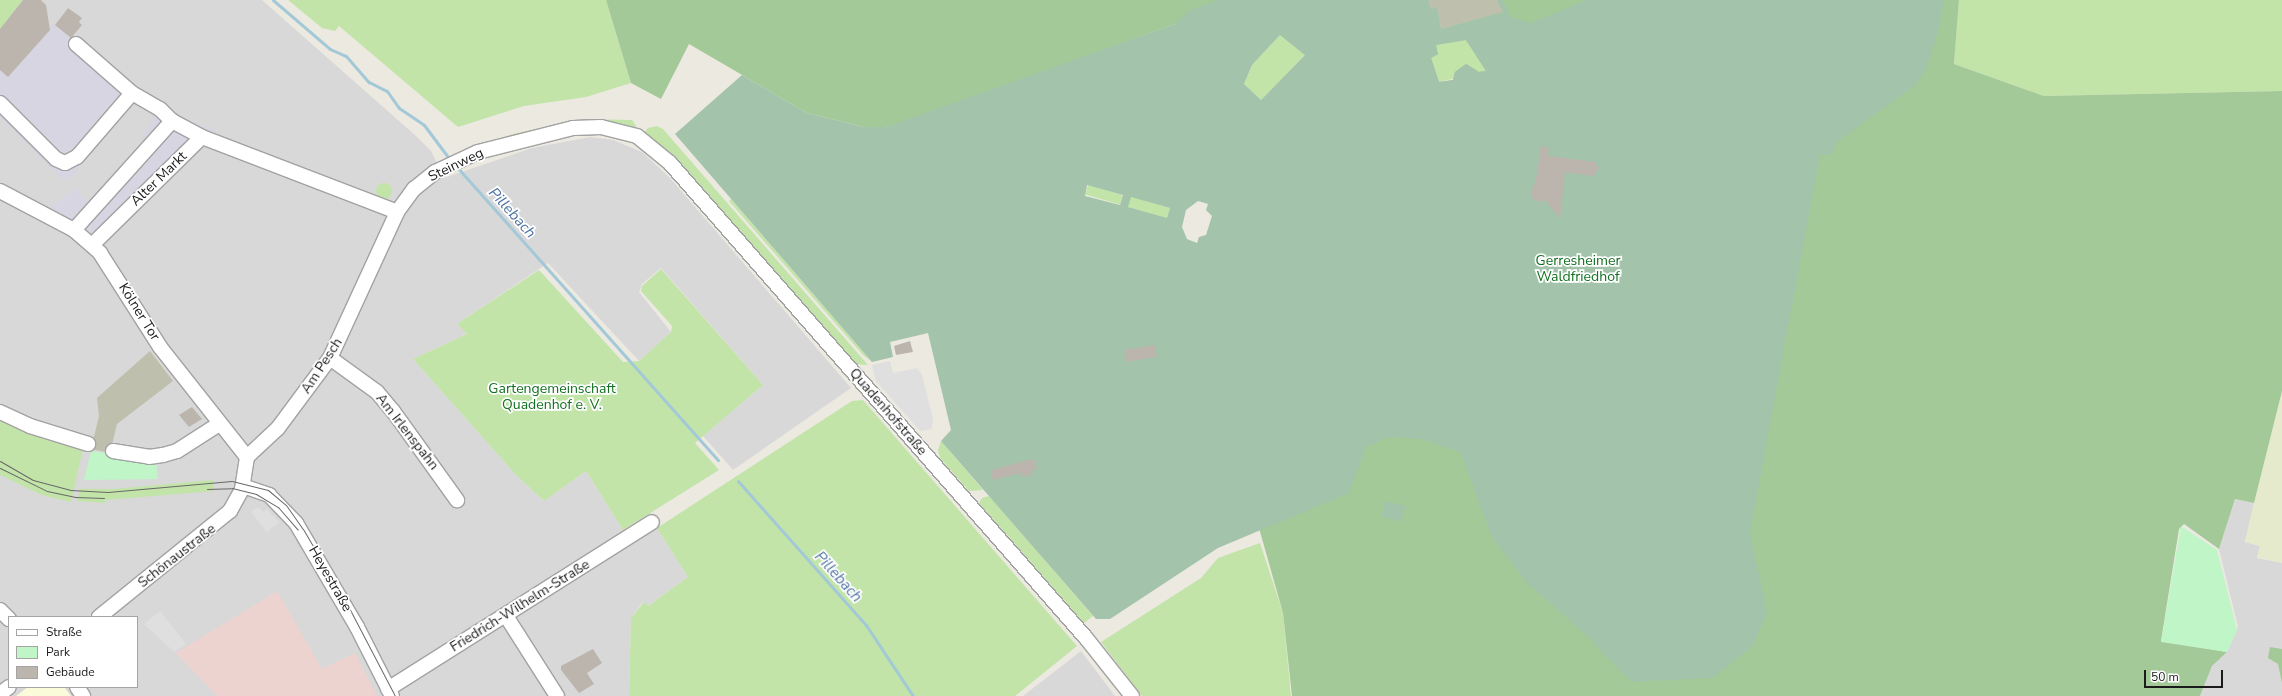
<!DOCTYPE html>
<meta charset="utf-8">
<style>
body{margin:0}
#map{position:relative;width:2282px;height:696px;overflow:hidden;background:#ece9e1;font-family:"Nunito Sans",sans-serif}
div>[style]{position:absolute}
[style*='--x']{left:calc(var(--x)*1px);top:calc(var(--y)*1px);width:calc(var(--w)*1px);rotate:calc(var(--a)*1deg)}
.residential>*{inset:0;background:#d9d8d8}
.commercial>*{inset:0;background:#ecd3d0}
.education>*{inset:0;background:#fafcd9}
.construction>*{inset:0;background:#bebfad}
.farmland>*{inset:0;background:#e6eacd}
.grass>*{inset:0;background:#c2e4a9;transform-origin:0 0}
.round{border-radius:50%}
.forest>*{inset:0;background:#a3c998}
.cemetery>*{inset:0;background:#a3c3aa;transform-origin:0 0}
.park>*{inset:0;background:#bff5c7}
.parking>*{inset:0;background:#dfdfdf}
.plaza>*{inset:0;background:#d6d5e1}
.stream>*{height:3px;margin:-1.5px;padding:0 1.5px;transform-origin:1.5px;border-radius:1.5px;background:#a3c8d7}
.building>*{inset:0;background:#bcb5ae;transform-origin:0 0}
.roads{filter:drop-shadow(1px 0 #a2a2a2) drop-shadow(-1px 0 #a2a2a2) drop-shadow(0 1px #a2a2a2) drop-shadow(0 -1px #a2a2a2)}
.minor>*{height:14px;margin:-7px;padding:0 7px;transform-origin:7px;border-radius:7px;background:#fff}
.tram>*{height:1px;margin:-0.5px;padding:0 0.5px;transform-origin:0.5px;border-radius:0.5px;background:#696969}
span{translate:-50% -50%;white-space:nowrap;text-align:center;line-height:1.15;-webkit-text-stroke:3.5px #fff;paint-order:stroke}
.street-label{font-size:14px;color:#1b1b1b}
.park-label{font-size:14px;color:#127020}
.water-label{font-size:15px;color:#4f73a3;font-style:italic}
.legend{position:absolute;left:8px;top:616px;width:130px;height:72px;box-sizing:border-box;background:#fff;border:1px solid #a4a4a4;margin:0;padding:5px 7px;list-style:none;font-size:12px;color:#1b1b1b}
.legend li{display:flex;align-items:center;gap:8px;height:20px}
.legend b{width:20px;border:1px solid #a4a4a4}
.scale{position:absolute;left:2144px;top:670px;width:79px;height:18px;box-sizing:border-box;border:2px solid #1b1b1b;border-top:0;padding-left:5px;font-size:12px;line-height:14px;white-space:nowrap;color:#1b1b1b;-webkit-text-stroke:3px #fff;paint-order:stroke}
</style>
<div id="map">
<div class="residential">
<i style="clip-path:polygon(evenodd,0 0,262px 0,416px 136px,431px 151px,444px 178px,532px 148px,590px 137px,613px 140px,642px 152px,670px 178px,851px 388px,733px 470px,703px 436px,763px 385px,661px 268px,642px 284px,639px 292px,671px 332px,639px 361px,548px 263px,457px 324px,467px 334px,413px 359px,516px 475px,544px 501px,586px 471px,623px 530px,657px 528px,688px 577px,648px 606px,643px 602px,631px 618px,629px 696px,0 696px,0 0,9px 617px,137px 617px,137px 687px,9px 687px,9px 617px)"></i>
<i style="clip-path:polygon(2235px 499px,2254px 503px,2245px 542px,2260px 546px,2257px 558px,2282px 563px,2282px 696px,2200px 696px,2212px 666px,2227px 652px,2238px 627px,2219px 549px)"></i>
<i style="clip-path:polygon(1081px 651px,1115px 696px,1023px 696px)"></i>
</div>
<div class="commercial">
<i style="clip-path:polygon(277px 591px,322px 669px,355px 653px,377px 696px,217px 696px,176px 653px)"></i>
</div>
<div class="education">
<i style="clip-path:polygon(28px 687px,64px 687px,71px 696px,16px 696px)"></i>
</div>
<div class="construction">
<i style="clip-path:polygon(1429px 0,1497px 0,1504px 12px,1441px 29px,1437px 8px,1431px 9px)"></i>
<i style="clip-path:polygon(150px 351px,173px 381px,117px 424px,110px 453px,91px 449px,99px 416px,97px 398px)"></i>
</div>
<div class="farmland">
<i style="clip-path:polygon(2282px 391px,2282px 563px,2257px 557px,2260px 546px,2245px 542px,2275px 411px)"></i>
</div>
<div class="grass">
<i style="clip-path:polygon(0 0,23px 0,0 29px)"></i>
<i style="clip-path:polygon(288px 0,606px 0,631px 83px,586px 97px,524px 106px,458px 127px,339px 26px,335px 31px,322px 28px)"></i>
<i style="clip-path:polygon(1959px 0,2282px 0,2282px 91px,2044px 96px,1954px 64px)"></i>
<i style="clip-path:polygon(1280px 35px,1305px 55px,1261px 100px,1244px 84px,1252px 65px)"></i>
<i style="clip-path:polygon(1466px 40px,1486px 71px,1439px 82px,1431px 58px,1438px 53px,1436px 45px)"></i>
<i style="clip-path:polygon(583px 119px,632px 120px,636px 126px,635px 129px,615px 123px,539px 130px,481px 145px,513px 134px)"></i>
<i style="clip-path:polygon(657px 126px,663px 129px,868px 365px,855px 364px,675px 159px,644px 133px,648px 128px)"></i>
<i class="round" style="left:376px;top:183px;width:16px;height:16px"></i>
<i style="left:1088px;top:185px;width:36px;height:10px;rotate:16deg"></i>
<i style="left:1130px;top:196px;width:42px;height:11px;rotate:17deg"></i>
<i style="clip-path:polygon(731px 199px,872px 362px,863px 355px,729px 201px)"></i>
<i style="clip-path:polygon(661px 269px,763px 385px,695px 443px,719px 470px,623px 530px,586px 471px,544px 501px,516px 475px,413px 359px,467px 334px,457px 324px,539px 270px,623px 362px,639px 361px,671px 332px,672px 326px,641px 291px,642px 286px)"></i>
<i style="clip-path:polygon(863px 400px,1077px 646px,1015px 696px,629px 696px,631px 618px,644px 602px,648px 606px,688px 577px,657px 528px,852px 401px)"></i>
<i style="clip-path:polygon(0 417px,36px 436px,83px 449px,71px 502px,42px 495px,0 475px)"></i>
<i style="clip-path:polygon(941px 441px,983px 490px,969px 491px,940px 458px,938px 450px)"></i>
<i style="clip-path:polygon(213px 480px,214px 491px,105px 500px,105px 503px,77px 501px,80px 489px,114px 489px)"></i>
<i style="clip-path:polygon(989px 496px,1093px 616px,1084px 623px,979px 503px,982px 498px)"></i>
<i style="clip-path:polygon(1260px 543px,1283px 613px,1291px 696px,1142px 696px,1101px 642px,1201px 578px,1218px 558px)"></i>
</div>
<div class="forest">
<i style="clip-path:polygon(evenodd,606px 0,1429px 0,1431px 9px,1437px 7px,1441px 29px,1503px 12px,1497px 0,1959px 0,1954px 64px,2044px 96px,2282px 91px,2282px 391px,2254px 503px,2235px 499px,2219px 549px,2184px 524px,2179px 529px,2161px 641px,2227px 652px,2212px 666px,2200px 696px,1292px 696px,1283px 613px,1184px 262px,1280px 177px,1305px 55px,1279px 34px,1175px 24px,915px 119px,886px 127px,864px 127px,807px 113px,689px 44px,661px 99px,631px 83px,606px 0,1466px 40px,1486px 71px,1479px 72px,1466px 64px,1455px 72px,1453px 80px,1439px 82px,1431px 58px,1438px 54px,1436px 45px,1466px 40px)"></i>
<i style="clip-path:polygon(2270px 647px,2282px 649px,2282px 683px,2278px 664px,2268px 658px)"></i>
</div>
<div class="cemetery">
<i style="clip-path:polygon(evenodd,1217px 0,1429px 0,1431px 9px,1437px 7px,1441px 29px,1503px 12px,1497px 0,1503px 0,1511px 17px,1531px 23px,1587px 0,1944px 0,1937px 35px,1924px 74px,1914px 86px,1837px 142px,1831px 155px,1820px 154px,1750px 533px,1767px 612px,1753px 646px,1712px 678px,1631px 682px,1585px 634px,1527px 583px,1492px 537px,1460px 452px,1421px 439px,1390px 437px,1366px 447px,1349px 493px,1218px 548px,1110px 619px,1096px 619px,941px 441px,951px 430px,928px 333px,890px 342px,893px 357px,872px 362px,675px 134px,742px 75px,807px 113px,864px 127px,886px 127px,1175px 24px,1189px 11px,1217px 0,1280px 35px,1305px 55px,1261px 100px,1244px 84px,1252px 65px,1280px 35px,1217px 0,1466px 40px,1486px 71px,1479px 72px,1466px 64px,1455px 72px,1453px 80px,1439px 82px,1431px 58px,1438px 54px,1436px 45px,1466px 40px,1217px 0,1087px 185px,1123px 195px,1120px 205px,1085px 196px,1087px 185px,1217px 0,1131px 197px,1170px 208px,1167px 218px,1128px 207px,1131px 197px,1217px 0,1198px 201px,1208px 204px,1206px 210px,1212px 216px,1206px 235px,1199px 237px,1197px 243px,1187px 239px,1182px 227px,1186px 210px,1198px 201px)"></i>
<i style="left:1385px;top:501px;width:21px;height:16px;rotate:14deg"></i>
</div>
<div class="park">
<i style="clip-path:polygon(91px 451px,156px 461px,158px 479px,84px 480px)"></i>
<i style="clip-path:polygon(2181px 526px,2217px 550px,2237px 630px,2227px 652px,2161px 642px)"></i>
</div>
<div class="parking">
<i style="clip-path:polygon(890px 361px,893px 373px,917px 368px,922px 375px,933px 419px,932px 429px,920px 431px,876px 381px,872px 365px)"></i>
<i style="clip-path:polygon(258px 507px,263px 512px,267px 509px,279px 522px,267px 532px,251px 512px)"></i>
<i style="clip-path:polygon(160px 611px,186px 644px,174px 652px,144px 624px)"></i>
</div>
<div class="plaza">
<i style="clip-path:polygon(53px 24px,72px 38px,80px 37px,135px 85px,128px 109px,70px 178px,62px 179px,0 117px,0 71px,7px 76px)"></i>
<i style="clip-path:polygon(161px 103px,192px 122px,217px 130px,172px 178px,107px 239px,105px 245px,45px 211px,76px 188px,87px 201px,92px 201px,144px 143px,141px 140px)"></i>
</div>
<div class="stream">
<i style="--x:273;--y:0;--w:75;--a:40.7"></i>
<i style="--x:330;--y:49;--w:17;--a:24"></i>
<i style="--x:346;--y:56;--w:35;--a:49"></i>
<i style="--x:369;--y:82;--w:20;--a:27"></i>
<i style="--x:387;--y:91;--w:21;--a:55"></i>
<i style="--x:399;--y:108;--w:30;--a:34"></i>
<i style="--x:424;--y:125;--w:45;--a:53.1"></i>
<i style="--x:456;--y:166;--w:394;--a:48.3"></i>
<i style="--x:738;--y:481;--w:193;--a:48.4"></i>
<i style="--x:866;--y:625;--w:85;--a:56.5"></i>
</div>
<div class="building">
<i style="clip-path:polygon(23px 0,41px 0,46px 5px,50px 30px,8px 77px,0 70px,0 29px)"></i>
<i style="clip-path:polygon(68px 8px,82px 18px,79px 22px,82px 25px,71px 38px,55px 25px)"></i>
<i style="clip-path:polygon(1541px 146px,1549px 148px,1548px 156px,1595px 162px,1599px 168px,1593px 176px,1565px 172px,1560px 219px,1546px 201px,1535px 201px,1530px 194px,1536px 180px)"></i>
<i style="clip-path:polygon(910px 341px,913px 352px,896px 355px,894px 346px)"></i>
<i style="left:1155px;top:345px;width:12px;height:31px;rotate:81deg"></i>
<i style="clip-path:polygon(192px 407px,202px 419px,189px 427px,179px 415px)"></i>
<i style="clip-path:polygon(1028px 460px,1035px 460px,1037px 469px,1031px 471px,1032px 475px,1022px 477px,1021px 473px,993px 480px,991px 470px)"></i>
<i style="clip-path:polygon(593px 649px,602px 663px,587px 673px,594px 684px,579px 693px,561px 670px,561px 666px)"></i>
</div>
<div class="roads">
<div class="minor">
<i style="--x:76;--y:44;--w:74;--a:41.2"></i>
<i style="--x:132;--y:93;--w:32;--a:30"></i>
<i style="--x:160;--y:109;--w:17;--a:45"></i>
<i style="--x:172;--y:121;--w:34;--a:28"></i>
<i style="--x:202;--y:137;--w:209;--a:21"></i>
<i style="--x:0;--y:103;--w:79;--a:45"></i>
<i style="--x:56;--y:159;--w:10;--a:24"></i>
<i style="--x:65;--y:163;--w:13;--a:-27"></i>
<i style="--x:77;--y:157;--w:84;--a:-49.3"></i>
<i style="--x:0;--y:191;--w:84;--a:27.8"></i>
<i style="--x:74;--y:230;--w:35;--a:41"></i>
<i style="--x:100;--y:253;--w:112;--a:57.4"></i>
<i style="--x:160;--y:347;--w:140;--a:51.7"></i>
<i style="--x:74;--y:230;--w:147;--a:-48"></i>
<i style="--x:92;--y:245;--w:154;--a:-44.5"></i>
<i style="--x:330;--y:358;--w:58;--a:35.9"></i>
<i style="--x:377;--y:392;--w:25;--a:50"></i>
<i style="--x:393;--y:411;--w:110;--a:54.3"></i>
<i style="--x:0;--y:412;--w:33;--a:25"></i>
<i style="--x:30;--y:426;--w:61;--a:17.2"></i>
<i style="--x:113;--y:451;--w:36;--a:9"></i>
<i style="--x:149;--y:457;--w:14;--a:-8"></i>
<i style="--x:163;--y:455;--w:15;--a:-16"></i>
<i style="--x:177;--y:451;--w:50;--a:-32.7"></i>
<i style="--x:243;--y:486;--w:28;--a:19"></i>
<i style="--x:269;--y:495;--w:39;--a:46"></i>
<i style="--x:296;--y:523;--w:121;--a:59.6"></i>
<i style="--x:357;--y:627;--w:77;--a:63.1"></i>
<i style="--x:0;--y:610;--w:13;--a:45"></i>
<i style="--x:506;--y:616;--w:95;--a:57.5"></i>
<i style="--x:99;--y:617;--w:169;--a:-39"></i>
<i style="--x:230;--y:511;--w:25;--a:-61"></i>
<i style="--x:242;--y:489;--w:32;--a:-81"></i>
<i style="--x:247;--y:457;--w:42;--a:-43.1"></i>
<i style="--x:278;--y:428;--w:87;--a:-53.4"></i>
<i style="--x:330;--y:358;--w:161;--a:-65.3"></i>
<i style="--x:397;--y:212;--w:29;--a:-54"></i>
<i style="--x:414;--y:189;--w:27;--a:-39"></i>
<i style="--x:435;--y:172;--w:47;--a:-24.9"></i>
<i style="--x:478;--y:152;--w:98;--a:-14.2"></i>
<i style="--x:573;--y:128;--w:28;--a:-2"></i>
<i style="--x:601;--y:127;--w:37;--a:14"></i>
<i style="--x:637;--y:136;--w:43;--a:39.3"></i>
<i style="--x:670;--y:163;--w:631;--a:48.79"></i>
<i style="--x:1086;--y:638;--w:74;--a:51.6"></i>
<i style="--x:77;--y:687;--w:11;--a:56"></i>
<i style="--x:388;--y:689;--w:312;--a:-32.3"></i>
<i style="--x:0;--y:694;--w:11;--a:-38"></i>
</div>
</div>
<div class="tram">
<i style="--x:0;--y:461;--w:38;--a:30"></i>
<i style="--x:33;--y:480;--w:38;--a:15"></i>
<i style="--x:70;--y:490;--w:38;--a:3"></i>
<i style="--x:108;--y:492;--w:124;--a:-5.1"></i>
<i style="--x:232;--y:481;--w:37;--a:14"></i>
<i style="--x:268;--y:490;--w:23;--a:40"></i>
<i style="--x:286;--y:505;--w:29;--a:55"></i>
<i style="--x:303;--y:529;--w:87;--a:59.6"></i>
<i style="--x:347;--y:604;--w:104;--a:62.4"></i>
<i style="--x:0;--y:468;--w:52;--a:26.1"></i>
<i style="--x:47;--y:491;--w:29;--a:12"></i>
<i style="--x:75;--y:497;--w:29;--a:2"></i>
<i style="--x:207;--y:489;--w:25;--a:-2"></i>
<i style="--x:232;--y:488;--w:25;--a:14"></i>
<i style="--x:256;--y:494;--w:26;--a:31"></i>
<i style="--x:278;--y:507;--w:30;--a:49"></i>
</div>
<div class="street-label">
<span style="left:456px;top:165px;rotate:-26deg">Steinweg</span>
<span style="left:159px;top:179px;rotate:-44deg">Alter Markt</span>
<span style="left:139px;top:312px;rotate:58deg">Kölner Tor</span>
<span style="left:322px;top:366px;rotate:-57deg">Am Pesch</span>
<span style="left:888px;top:412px;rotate:49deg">Quadenhofstraße</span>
<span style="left:407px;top:432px;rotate:52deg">Am Irlenspahn</span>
<span style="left:177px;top:556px;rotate:-38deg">Schönaustraße</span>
<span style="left:330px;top:579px;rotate:60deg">Heyestraße</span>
<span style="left:520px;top:606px;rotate:-32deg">Friedrich-Wilhelm-Straße</span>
</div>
<div class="park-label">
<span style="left:1578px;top:269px">Gerresheimer<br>Waldfriedhof</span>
<span style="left:552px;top:397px">Gartengemeinschaft<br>Quadenhof e. V.</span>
</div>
<div class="water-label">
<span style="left:512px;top:213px;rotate:48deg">Pillebach</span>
<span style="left:838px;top:577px;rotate:48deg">Pillebach</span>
</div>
<ul class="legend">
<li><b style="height:5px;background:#fff"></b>Straße</li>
<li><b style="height:11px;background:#bff5c7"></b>Park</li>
<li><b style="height:11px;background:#bcb5ae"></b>Gebäude</li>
</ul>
<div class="scale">50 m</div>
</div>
